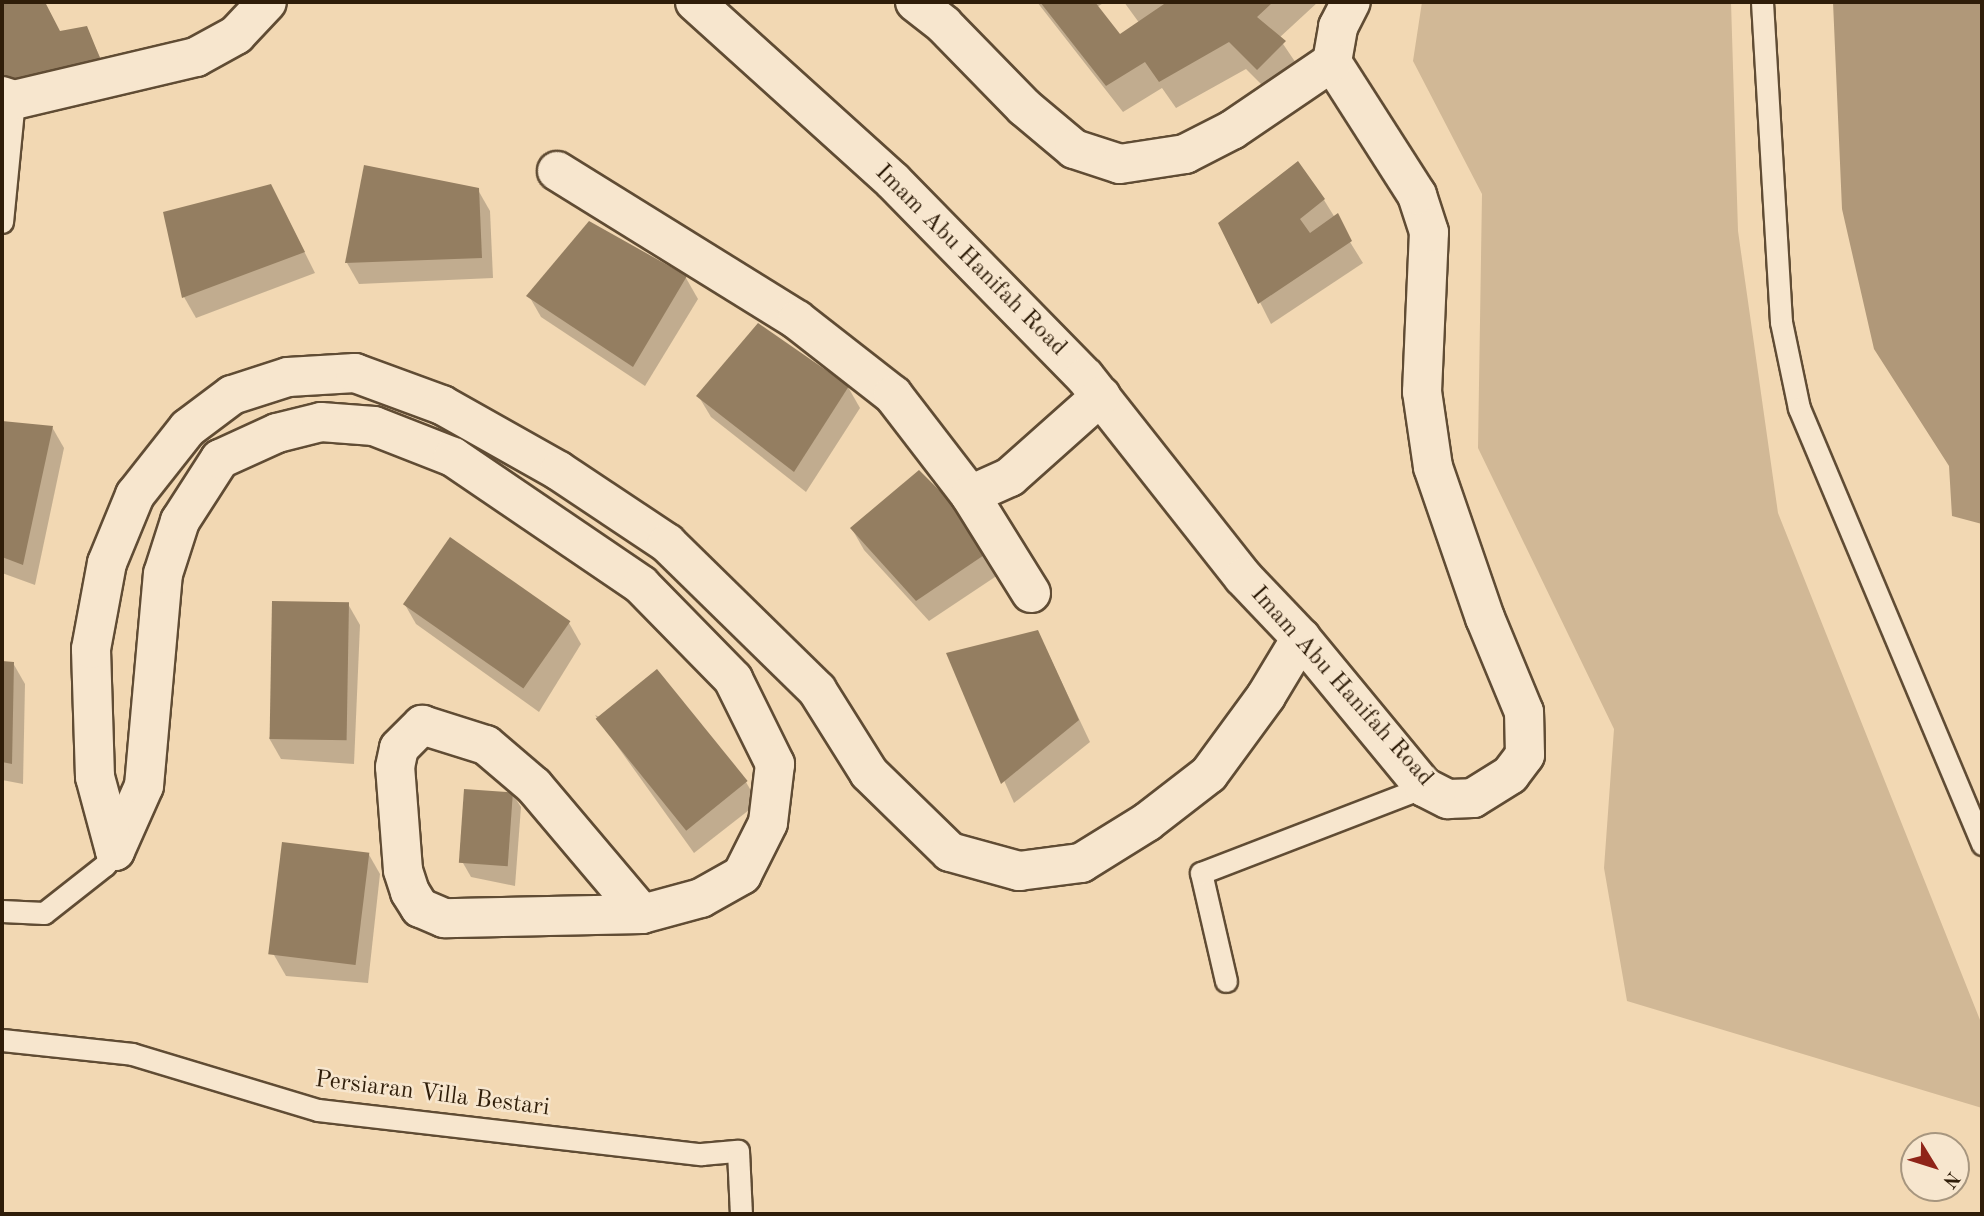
<!DOCTYPE html>
<style>
body{margin:0}
#map{position:relative;width:1984px;height:1216px;overflow:hidden;background:#f2d8b3;font-family:"Old Standard TT",serif}
div>[style]{position:absolute}
[style*='--x']{left:calc(var(--x)*1px);top:calc(var(--y)*1px);width:calc(var(--w)*1px);rotate:calc(var(--a)*1deg)}
.green>*{inset:0;background:#d1b896}
.water>*{inset:0;background:#b09879}
.shadow>*{inset:0;background:#0003}
.building>*{inset:0;background:#947e61;transform-origin:0 0}
.roads{filter:drop-shadow(2px 0 #604c34) drop-shadow(-2px 0 #604c34) drop-shadow(0 2px #604c34) drop-shadow(0 -2px #604c34)}
.service>*{height:21px;margin:-10.5px;padding:0 10.5px;transform-origin:10.5px;border-radius:10.5px;background:#f7e6ce}
.minor>*{height:38px;margin:-19px;padding:0 19px;transform-origin:19px;border-radius:19px;background:#f7e6ce}
span{translate:-50% -50%;white-space:nowrap;text-align:center;line-height:1.15;-webkit-text-stroke:5px #f7e6ce;paint-order:stroke}
.street-label{font-size:24px;color:#2f1d09}
.frame{position:absolute;inset:0;border:4px solid #2f1d09;pointer-events:none}
.north{position:absolute;left:1900px;top:1132px;width:70px;height:70px;box-sizing:border-box;background:#f7e6ce;border:2px solid #a7967f;border-radius:50%;rotate:128deg;font-size:19px;font-weight:700;line-height:28px;text-align:center;color:#2f1d09}
.north::after{content:'';display:block;margin:auto;width:24px;height:32px;background:#8f2418;clip-path:polygon(50% 0,100% 100%,50% 72%,0 100%)}
</style>
<div id="map">
<div class="green">
<i style="clip-path:polygon(1422px 2px,1731px 2px,1738px 231px,1778px 513px,1982px 1025px,1982px 1108px,1627px 1001px,1604px 868px,1614px 729px,1478px 448px,1482px 194px,1413px 61px)"></i>
</div>
<div class="water">
<i style="clip-path:polygon(1833px 2px,1982px 2px,1982px 524px,1952px 516px,1949px 466px,1874px 349px,1842px 209px)"></i>
</div>
<div class="shadow">
<i style="clip-path:polygon(2px 2px,44px 2px,60px 33px,86px 28px,116px 90px,2px 83px)"></i>
<i style="clip-path:polygon(1037px 2px,1105px 2px,1097px 7px,1120px 36px,1140px 24px,1124px 2px,1318px 2px,1279px 38px,1300px 69px,1273px 96px,1246px 69px,1176px 108px,1162px 88px,1123px 112px)"></i>
<i style="clip-path:polygon(478px 190px,490px 211px,493px 278px,359px 284px,347px 263px)"></i>
<i style="clip-path:polygon(1324px 200px,1363px 263px,1271px 324px,1220px 223px)"></i>
<i style="clip-path:polygon(282px 207px,315px 273px,196px 318px,184px 297px,165px 213px)"></i>
<i style="clip-path:polygon(686px 278px,698px 299px,645px 386px,541px 317px,529px 296px)"></i>
<i style="clip-path:polygon(848px 387px,860px 408px,806px 492px,711px 417px,699px 397px)"></i>
<i style="clip-path:polygon(2px 423px,52px 427px,64px 448px,35px 585px,2px 573px)"></i>
<i style="clip-path:polygon(919px 473px,1007px 569px,929px 621px,864px 550px,852px 529px)"></i>
<i style="clip-path:polygon(404px 603px,569px 623px,581px 644px,539px 712px,416px 624px)"></i>
<i style="clip-path:polygon(348px 604px,360px 625px,354px 764px,281px 759px,269px 738px)"></i>
<i style="clip-path:polygon(1038px 632px,1090px 742px,1014px 803px,948px 654px)"></i>
<i style="clip-path:polygon(2px 662px,13px 663px,25px 684px,23px 784px,2px 780px)"></i>
<i style="clip-path:polygon(595px 715px,746px 782px,758px 803px,694px 853px)"></i>
<i style="clip-path:polygon(512px 793px,521px 807px,515px 886px,471px 877px,463px 863px)"></i>
<i style="clip-path:polygon(368px 853px,380px 874px,368px 983px,286px 976px,274px 955px)"></i>
</div>
<div class="building">
<i style="clip-path:polygon(2px 2px,45px 2px,60px 31px,87px 26px,102px 63px,2px 85px)"></i>
<i style="clip-path:polygon(1040px 2px,1095px 2px,1120px 34px,1167px 2px,1273px 2px,1257px 17px,1286px 41px,1257px 70px,1229px 42px,1159px 82px,1145px 62px,1106px 86px)"></i>
<i style="clip-path:polygon(1298px 161px,1325px 199px,1300px 219px,1310px 233px,1338px 213px,1352px 241px,1258px 304px,1218px 223px)"></i>
<i style="clip-path:polygon(364px 165px,479px 188px,482px 258px,345px 263px)"></i>
<i style="clip-path:polygon(271px 184px,305px 252px,182px 298px,163px 212px)"></i>
<i style="clip-path:polygon(589px 221px,687px 276px,633px 367px,526px 296px)"></i>
<i style="clip-path:polygon(758px 323px,849px 386px,794px 472px,696px 396px)"></i>
<i style="clip-path:polygon(2px 421px,53px 426px,23px 565px,2px 557px)"></i>
<i style="clip-path:polygon(919px 470px,996px 547px,916px 601px,850px 528px)"></i>
<i style="left:450px;top:537px;width:147px;height:82px;rotate:35deg"></i>
<i style="left:272px;top:601px;width:77px;height:138px;rotate:1deg"></i>
<i style="clip-path:polygon(1038px 630px,1079px 720px,1001px 784px,946px 653px)"></i>
<i style="clip-path:polygon(2px 661px,14px 662px,12px 764px,2px 762px)"></i>
<i style="left:657px;top:669px;width:144px;height:79px;rotate:51deg"></i>
<i style="left:464px;top:789px;width:49px;height:74px;rotate:4deg"></i>
<i style="left:282px;top:842px;width:88px;height:113px;rotate:7deg"></i>
</div>
<div class="roads">
<div class="service">
<i style="--x:1762;--y:2;--w:321;--a:86.6"></i>
<i style="--x:1781;--y:322;--w:88;--a:78.2"></i>
<i style="--x:1799;--y:408;--w:473;--a:67.2"></i>
<i style="--x:2;--y:222;--w:123;--a:-84.4"></i>
<i style="--x:2;--y:911;--w:42;--a:2.7"></i>
<i style="--x:44;--y:913;--w:78;--a:-38.2"></i>
<i style="--x:105;--y:865;--w:17;--a:-54"></i>
<i style="--x:1226;--y:981;--w:111;--a:-103"></i>
<i style="--x:1201;--y:873;--w:239;--a:-21.1"></i>
<i style="--x:2;--y:1040;--w:131;--a:6.1"></i>
<i style="--x:132;--y:1054;--w:194;--a:16.8"></i>
<i style="--x:318;--y:1110;--w:386;--a:6.6"></i>
<i style="--x:701;--y:1154;--w:37;--a:-5"></i>
<i style="--x:738;--y:1151;--w:63;--a:87.3"></i>
</div>
<div class="minor">
<i style="--x:695;--y:2;--w:267;--a:42.1"></i>
<i style="--x:893;--y:181;--w:274;--a:45.6"></i>
<i style="--x:1085;--y:377;--w:255;--a:51.7"></i>
<i style="--x:1243;--y:577;--w:84;--a:46.4"></i>
<i style="--x:1301;--y:638;--w:193;--a:50.5"></i>
<i style="--x:1424;--y:787;--w:27;--a:27"></i>
<i style="--x:1448;--y:799;--w:25;--a:-2"></i>
<i style="--x:1473;--y:798;--w:44;--a:-31.9"></i>
<i style="--x:1510;--y:775;--w:25;--a:-53"></i>
<i style="--x:1525;--y:755;--w:43;--a:-91.3"></i>
<i style="--x:1524;--y:712;--w:102;--a:-112.5"></i>
<i style="--x:1485;--y:618;--w:160;--a:-109"></i>
<i style="--x:1433;--y:467;--w:76;--a:-98.3"></i>
<i style="--x:1422;--y:392;--w:160;--a:-87.5"></i>
<i style="--x:1429;--y:232;--w:39;--a:-108"></i>
<i style="--x:1417;--y:195;--w:158;--a:-122.6"></i>
<i style="--x:915;--y:2;--w:37;--a:38"></i>
<i style="--x:944;--y:25;--w:115;--a:45.7"></i>
<i style="--x:1024;--y:107;--w:65;--a:40"></i>
<i style="--x:1074;--y:149;--w:48;--a:18.1"></i>
<i style="--x:1120;--y:164;--w:66;--a:-8.7"></i>
<i style="--x:1185;--y:154;--w:53;--a:-27.1"></i>
<i style="--x:1232;--y:130;--w:121;--a:-34.2"></i>
<i style="--x:1332;--y:62;--w:36;--a:-80"></i>
<i style="--x:1338;--y:27;--w:28;--a:-63"></i>
<i style="--x:2;--y:96;--w:13;--a:18"></i>
<i style="--x:14;--y:100;--w:187;--a:-13.3"></i>
<i style="--x:196;--y:57;--w:46;--a:-28.8"></i>
<i style="--x:236;--y:35;--w:45;--a:-46.8"></i>
<i style="--x:557;--y:171;--w:282;--a:31.8"></i>
<i style="--x:797;--y:320;--w:122;--a:38"></i>
<i style="--x:893;--y:395;--w:126;--a:52.4"></i>
<i style="--x:1031;--y:593;--w:115;--a:-121.9"></i>
<i style="--x:970;--y:495;--w:44;--a:-24.2"></i>
<i style="--x:1010;--y:477;--w:122;--a:-41.7"></i>
<i style="--x:115;--y:851;--w:71;--a:-66"></i>
<i style="--x:144;--y:786;--w:213;--a:-84.9"></i>
<i style="--x:163;--y:574;--w:56;--a:-72.2"></i>
<i style="--x:180;--y:521;--w:74;--a:-57.2"></i>
<i style="--x:220;--y:459;--w:63;--a:-24.5"></i>
<i style="--x:277;--y:433;--w:45;--a:-14"></i>
<i style="--x:321;--y:422;--w:53;--a:4.3"></i>
<i style="--x:374;--y:426;--w:85;--a:21.4"></i>
<i style="--x:453;--y:457;--w:227;--a:34.2"></i>
<i style="--x:641;--y:585;--w:132;--a:45.6"></i>
<i style="--x:733;--y:679;--w:95;--a:63.7"></i>
<i style="--x:775;--y:764;--w:59;--a:96.8"></i>
<i style="--x:768;--y:823;--w:58;--a:116.6"></i>
<i style="--x:742;--y:875;--w:47;--a:150.7"></i>
<i style="--x:701;--y:898;--w:61;--a:164.8"></i>
<i style="--x:642;--y:914;--w:198;--a:178.8"></i>
<i style="--x:444;--y:918;--w:26;--a:-157"></i>
<i style="--x:420;--y:908;--w:19;--a:-122"></i>
<i style="--x:410;--y:892;--w:23;--a:-108"></i>
<i style="--x:403;--y:870;--w:103;--a:-94.4"></i>
<i style="--x:395;--y:767;--w:19;--a:-78"></i>
<i style="--x:399;--y:748;--w:33;--a:-45"></i>
<i style="--x:422;--y:725;--w:67;--a:17.4"></i>
<i style="--x:486;--y:745;--w:63;--a:40.5"></i>
<i style="--x:534;--y:786;--w:167;--a:49.8"></i>
<i style="--x:115;--y:851;--w:77;--a:-105.1"></i>
<i style="--x:95;--y:777;--w:128;--a:-91.8"></i>
<i style="--x:91;--y:649;--w:87;--a:-79.5"></i>
<i style="--x:107;--y:563;--w:74;--a:-67.6"></i>
<i style="--x:135;--y:495;--w:85;--a:-51.7"></i>
<i style="--x:188;--y:428;--w:55;--a:-36.9"></i>
<i style="--x:232;--y:395;--w:59;--a:-17.8"></i>
<i style="--x:288;--y:377;--w:67;--a:-3.4"></i>
<i style="--x:355;--y:373;--w:93;--a:20.2"></i>
<i style="--x:442;--y:405;--w:134;--a:29.4"></i>
<i style="--x:559;--y:471;--w:130;--a:33.7"></i>
<i style="--x:667;--y:543;--w:210;--a:44.4"></i>
<i style="--x:817;--y:690;--w:98;--a:57.9"></i>
<i style="--x:869;--y:773;--w:113;--a:44.3"></i>
<i style="--x:950;--y:852;--w:72;--a:15.4"></i>
<i style="--x:1019;--y:871;--w:63;--a:-7.4"></i>
<i style="--x:1081;--y:863;--w:78;--a:-31.8"></i>
<i style="--x:1147;--y:822;--w:78;--a:-37.7"></i>
<i style="--x:1209;--y:774;--w:97;--a:-53.8"></i>
<i style="--x:1266;--y:696;--w:68;--a:-58.9"></i>
</div>
</div>
<div class="street-label">
<span style="left:970px;top:261px;rotate:45deg">Imam Abu Hanifah Road</span>
<span style="left:1341px;top:687px;rotate:48deg">Imam Abu Hanifah Road</span>
<span style="left:432px;top:1095px;rotate:7deg">Persiaran Villa Bestari</span>
</div>
<div class="frame"></div>
<div class="north">N</div>
</div>
